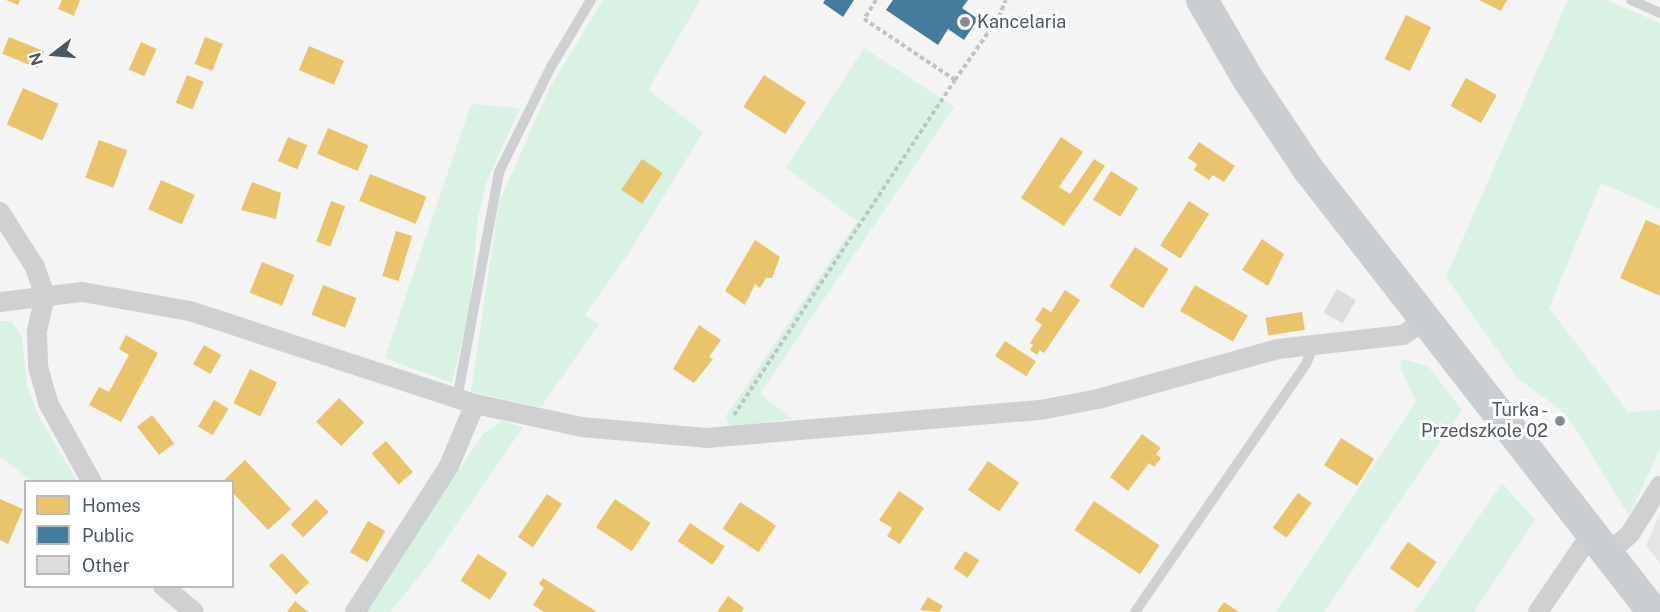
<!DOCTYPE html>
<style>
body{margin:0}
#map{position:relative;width:1660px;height:612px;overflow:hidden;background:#f4f4f4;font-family:"Public Sans",sans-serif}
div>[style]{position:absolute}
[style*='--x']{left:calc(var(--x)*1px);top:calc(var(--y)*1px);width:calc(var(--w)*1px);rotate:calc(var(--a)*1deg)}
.education>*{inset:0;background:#e6e5e6}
.green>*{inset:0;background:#d9f2e3}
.homes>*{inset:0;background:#e9c46a;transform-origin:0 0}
.public>*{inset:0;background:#457b9d}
.building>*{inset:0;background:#ddddde;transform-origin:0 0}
.path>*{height:4px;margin-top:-2px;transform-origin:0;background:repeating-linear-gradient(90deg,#bcc7c4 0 4.5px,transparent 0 7.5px)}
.service>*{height:10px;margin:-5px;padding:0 5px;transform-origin:5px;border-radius:5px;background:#ced0d2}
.minor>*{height:20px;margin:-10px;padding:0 10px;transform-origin:10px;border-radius:10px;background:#ced0d2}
.primary>*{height:32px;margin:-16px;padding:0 16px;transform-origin:16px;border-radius:16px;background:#caced1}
.dots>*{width:16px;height:16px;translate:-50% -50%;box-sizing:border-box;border:3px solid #fff;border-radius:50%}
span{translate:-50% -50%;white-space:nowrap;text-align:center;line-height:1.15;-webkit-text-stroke:6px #fff;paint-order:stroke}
.poi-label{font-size:18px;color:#4a5661}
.left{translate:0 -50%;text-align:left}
.right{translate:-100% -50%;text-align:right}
.legend{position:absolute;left:24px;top:480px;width:210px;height:108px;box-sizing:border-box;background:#fff;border:2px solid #b7bbc0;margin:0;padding:8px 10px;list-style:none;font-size:18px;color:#4a5661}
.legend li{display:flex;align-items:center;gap:12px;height:30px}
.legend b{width:30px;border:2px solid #b7bbc0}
.north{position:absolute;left:24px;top:24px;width:60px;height:60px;-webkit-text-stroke:4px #fff;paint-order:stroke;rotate:254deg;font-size:16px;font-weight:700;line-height:24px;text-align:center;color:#4a5661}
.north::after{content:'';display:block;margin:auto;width:21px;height:27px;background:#4a5661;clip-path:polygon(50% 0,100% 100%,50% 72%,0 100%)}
</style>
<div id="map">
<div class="education">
<i style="clip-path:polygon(1660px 513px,1660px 563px,1646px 545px)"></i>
</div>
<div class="green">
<i style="clip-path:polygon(603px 0,700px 0,648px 90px,703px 132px,629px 253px,585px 315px,599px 324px,541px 407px,471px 392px,499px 202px,550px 87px)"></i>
<i style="clip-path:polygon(1568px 0,1606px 0,1660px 23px,1660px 209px,1601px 183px,1549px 308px,1628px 412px,1660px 410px,1660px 449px,1629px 516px,1578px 432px,1561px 410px,1517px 378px,1446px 277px)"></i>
<i style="clip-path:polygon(864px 48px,954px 107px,760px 394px,792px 419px,729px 427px,726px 416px,857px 221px,786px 168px)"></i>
<i style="clip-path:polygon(471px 104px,520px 108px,487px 181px,478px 216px,470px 306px,452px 383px,385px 358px)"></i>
<i style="clip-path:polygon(0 321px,12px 321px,22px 337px,27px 387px,39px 417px,77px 481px,32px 481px,0 457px)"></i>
<i style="clip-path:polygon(1402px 359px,1428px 366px,1462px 410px,1324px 612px,1276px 612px,1416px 402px,1400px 367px)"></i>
<i style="clip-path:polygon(502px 421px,523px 427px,429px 564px,390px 612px,364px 612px,483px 434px)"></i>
<i style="clip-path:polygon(1502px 483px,1535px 520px,1474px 612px,1414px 612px)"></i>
</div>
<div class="homes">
<i style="clip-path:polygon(6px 0,20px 0,18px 5px)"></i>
<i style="clip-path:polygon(62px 0,80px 0,74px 16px,58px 9px)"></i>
<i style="clip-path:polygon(1479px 0,1507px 0,1501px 11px)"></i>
<i style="left:1406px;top:15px;width:28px;height:49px;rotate:26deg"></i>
<i style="left:9px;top:37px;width:38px;height:18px;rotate:22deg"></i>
<i style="left:205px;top:37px;width:19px;height:29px;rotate:21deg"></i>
<i style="left:141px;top:42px;width:17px;height:30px;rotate:24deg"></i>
<i style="left:309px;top:46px;width:38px;height:26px;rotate:23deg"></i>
<i style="left:187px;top:75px;width:18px;height:30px;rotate:22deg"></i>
<i style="left:764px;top:75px;width:50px;height:38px;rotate:33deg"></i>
<i style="left:1466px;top:78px;width:35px;height:32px;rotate:29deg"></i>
<i style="left:23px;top:88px;width:39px;height:40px;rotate:24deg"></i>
<i style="left:328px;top:128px;width:44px;height:28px;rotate:23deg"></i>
<i style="left:288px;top:137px;width:21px;height:26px;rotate:23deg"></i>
<i style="clip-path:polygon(1061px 137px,1083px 152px,1059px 187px,1070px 194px,1094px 159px,1105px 166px,1064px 226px,1021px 198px)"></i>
<i style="left:99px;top:140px;width:30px;height:40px;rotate:20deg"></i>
<i style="clip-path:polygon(1199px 142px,1235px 166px,1224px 182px,1213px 175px,1209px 180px,1194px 170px,1197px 164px,1188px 158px)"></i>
<i style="left:642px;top:159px;width:25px;height:37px;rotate:34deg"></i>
<i style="left:1111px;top:171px;width:32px;height:34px;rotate:32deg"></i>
<i style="left:370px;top:174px;width:61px;height:29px;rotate:22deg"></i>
<i style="left:161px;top:180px;width:37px;height:32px;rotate:24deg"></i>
<i style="clip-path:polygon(252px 182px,281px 193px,276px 219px,241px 210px)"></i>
<i style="left:331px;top:201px;width:15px;height:43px;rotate:20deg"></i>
<i style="left:1189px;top:201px;width:24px;height:53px;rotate:33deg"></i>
<i style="clip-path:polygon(1646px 220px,1660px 226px,1660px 296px,1620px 278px)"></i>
<i style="left:396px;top:231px;width:17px;height:47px;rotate:17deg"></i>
<i style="clip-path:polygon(1262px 239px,1284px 254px,1268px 286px,1242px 270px)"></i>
<i style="clip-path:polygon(755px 240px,780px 257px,772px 278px,766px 278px,760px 288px,755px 284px,745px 305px,725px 291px)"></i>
<i style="left:1135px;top:247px;width:40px;height:47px;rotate:33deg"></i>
<i style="left:262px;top:262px;width:35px;height:33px;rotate:22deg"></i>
<i style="left:323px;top:285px;width:36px;height:32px;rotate:21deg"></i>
<i style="left:1195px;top:285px;width:61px;height:30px;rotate:30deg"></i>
<i style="clip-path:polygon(1065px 290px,1080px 300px,1044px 353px,1040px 350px,1037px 355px,1030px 350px,1033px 345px,1030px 343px,1042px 325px,1035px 320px,1043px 307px,1051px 312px)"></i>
<i style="left:1302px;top:312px;width:18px;height:37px;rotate:81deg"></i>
<i style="clip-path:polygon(699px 325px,721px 340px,709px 357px,713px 359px,694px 383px,673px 369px)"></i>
<i style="clip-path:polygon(126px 335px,158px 353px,121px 422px,89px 405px,99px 387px,109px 392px,129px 355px,119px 349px)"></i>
<i style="left:1005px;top:341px;width:37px;height:18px;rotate:33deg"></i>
<i style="left:204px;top:345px;width:20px;height:22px;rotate:30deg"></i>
<i style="left:250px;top:369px;width:30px;height:38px;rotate:26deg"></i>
<i style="left:339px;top:398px;width:35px;height:33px;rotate:44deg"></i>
<i style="left:214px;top:400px;width:17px;height:31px;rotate:31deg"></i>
<i style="left:152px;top:415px;width:36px;height:19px;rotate:52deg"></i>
<i style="clip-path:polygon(1142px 434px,1161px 448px,1156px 454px,1161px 458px,1154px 467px,1149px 463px,1128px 491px,1110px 477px)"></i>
<i style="left:1341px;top:438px;width:39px;height:32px;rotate:32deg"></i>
<i style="left:386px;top:441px;width:41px;height:19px;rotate:49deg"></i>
<i style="clip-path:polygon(245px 460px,291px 509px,268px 530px,232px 492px,232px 482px,222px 482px)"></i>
<i style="left:988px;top:461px;width:38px;height:35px;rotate:35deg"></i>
<i style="clip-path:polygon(899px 491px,924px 508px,900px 544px,887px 536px,892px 528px,879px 520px)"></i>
<i style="left:1298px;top:493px;width:17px;height:43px;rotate:36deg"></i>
<i style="left:547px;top:494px;width:18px;height:52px;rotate:34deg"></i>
<i style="clip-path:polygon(0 499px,23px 509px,8px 544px,0 540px)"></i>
<i style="left:316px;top:499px;width:18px;height:36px;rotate:45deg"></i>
<i style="left:615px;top:499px;width:43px;height:34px;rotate:34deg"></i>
<i style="left:1094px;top:501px;width:79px;height:35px;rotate:34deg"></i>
<i style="left:740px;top:502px;width:43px;height:32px;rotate:33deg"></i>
<i style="left:368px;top:521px;width:20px;height:36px;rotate:30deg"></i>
<i style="left:690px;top:523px;width:42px;height:22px;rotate:34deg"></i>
<i style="left:1408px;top:542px;width:35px;height:32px;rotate:35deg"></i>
<i style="left:965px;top:551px;width:17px;height:21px;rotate:33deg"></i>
<i style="left:282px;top:553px;width:40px;height:18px;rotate:47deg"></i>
<i style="left:478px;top:554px;width:35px;height:32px;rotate:33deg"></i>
<i style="clip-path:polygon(543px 578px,597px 612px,544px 612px,533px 605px,544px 588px,539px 584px)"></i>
<i style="clip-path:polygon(728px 596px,744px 608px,742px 612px,717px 612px)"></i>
<i style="clip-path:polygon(928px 597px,943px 606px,939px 612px,920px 610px)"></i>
<i style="clip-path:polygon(295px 601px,308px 612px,287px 612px)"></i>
<i style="clip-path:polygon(1224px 602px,1239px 612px,1217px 612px)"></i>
</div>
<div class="public">
<i style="clip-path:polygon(825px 0,854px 0,843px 17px,823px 3px)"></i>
<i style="clip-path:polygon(893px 0,968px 0,962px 8px,978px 19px,964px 40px,948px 29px,938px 45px,886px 10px)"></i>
</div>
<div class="building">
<i style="left:1337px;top:289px;width:22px;height:27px;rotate:30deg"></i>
</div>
<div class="path">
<i style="--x:876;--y:0;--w:22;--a:122"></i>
<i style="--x:864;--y:19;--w:110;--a:33.8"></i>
<i style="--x:955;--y:80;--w:77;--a:-55.1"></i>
<i style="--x:999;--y:17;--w:18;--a:-68"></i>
<i style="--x:734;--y:415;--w:401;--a:-56.6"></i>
</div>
<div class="service">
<i style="--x:1631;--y:0;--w:32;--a:24"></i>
<i style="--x:457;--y:399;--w:231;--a:-79.5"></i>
<i style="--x:499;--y:172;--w:117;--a:-63.7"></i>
<i style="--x:551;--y:67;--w:78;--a:-59.2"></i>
<i style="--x:1135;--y:612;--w:301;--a:-55.4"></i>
<i style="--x:1306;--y:364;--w:23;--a:-67"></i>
</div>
<div class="minor">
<i style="--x:0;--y:212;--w:65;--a:57.5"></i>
<i style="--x:35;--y:267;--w:31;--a:71"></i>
<i style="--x:45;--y:296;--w:37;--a:103"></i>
<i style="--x:37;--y:332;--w:35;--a:88"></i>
<i style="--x:38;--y:367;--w:37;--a:74"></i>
<i style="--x:48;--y:403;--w:90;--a:60.9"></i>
<i style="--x:0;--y:302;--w:83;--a:-7"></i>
<i style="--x:82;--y:292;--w:110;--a:10"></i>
<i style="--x:190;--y:311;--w:300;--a:18.1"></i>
<i style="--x:475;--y:404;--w:108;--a:12.2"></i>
<i style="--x:581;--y:427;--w:125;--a:5"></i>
<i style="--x:706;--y:438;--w:335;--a:-4.8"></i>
<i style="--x:1040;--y:410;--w:59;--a:-10.7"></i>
<i style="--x:1098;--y:399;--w:187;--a:-15.5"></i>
<i style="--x:1278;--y:349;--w:126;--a:-6.4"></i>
<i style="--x:1403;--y:335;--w:25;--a:-34"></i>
<i style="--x:1607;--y:554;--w:30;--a:-41"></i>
<i style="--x:1630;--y:534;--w:57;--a:-58"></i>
<i style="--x:163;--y:586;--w:40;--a:40"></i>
<i style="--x:355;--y:612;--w:174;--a:-57.2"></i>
<i style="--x:449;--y:466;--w:67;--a:-67.2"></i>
<i style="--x:1538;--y:612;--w:94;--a:-55.8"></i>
</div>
<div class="primary">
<i style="--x:1202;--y:0;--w:91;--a:59.8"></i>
<i style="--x:1248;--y:79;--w:108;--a:56.3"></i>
<i style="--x:1308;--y:169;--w:561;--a:52.09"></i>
</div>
<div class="dots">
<i style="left:965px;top:22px;background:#868d94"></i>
<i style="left:1560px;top:421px;background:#868d94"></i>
</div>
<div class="poi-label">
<span class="left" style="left:977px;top:22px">Kancelaria</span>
<span class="right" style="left:1548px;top:421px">Turka -<br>Przedszkole 02</span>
</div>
<ul class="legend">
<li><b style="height:16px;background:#e9c46a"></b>Homes</li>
<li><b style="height:16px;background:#457b9d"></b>Public</li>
<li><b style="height:16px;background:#ddddde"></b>Other</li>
</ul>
<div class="north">N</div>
</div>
